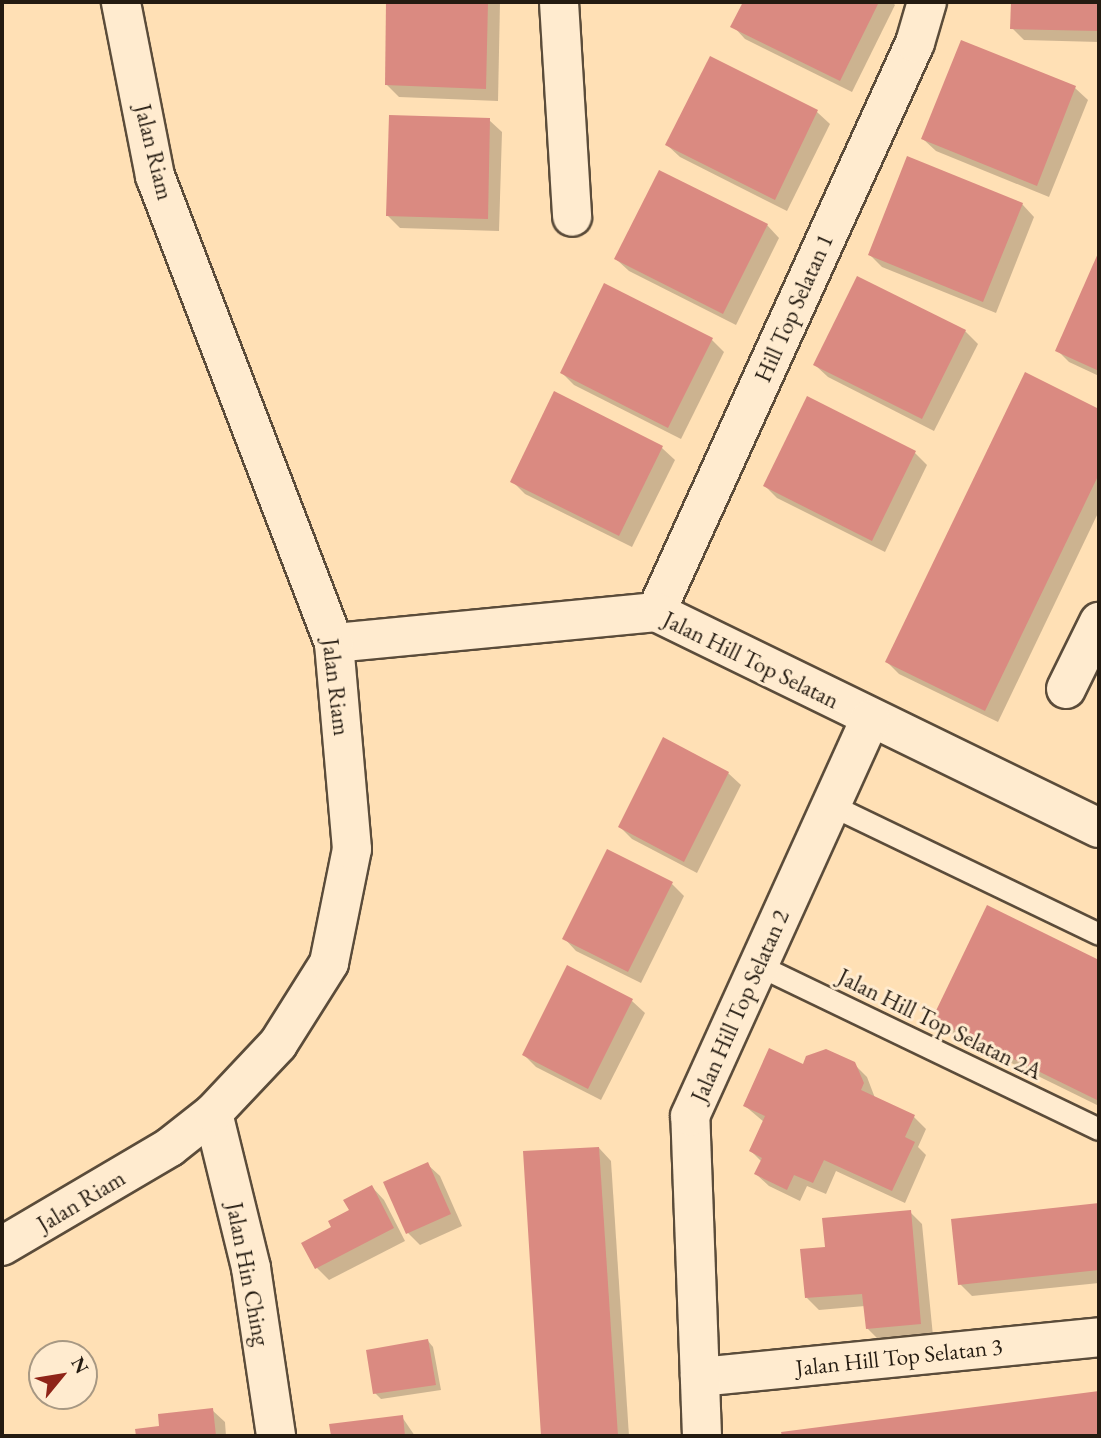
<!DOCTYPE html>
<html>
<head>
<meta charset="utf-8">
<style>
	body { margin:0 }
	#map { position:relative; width:1101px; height:1438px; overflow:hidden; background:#ffe0b5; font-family:"EB Garamond",serif }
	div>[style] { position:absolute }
	.shadow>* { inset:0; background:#0003 }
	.building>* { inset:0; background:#da8a81 }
	.roads { filter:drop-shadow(2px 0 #5b4c3a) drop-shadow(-2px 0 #5b4c3a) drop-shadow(0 2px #5b4c3a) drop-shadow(0 -2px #5b4c3a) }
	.service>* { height:21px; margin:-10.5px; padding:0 10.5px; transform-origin:10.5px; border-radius:10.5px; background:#ffebcf }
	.minor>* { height:38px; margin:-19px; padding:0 19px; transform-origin:19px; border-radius:19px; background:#ffebcf }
	.secondary>* { height:38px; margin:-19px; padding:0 19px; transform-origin:19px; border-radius:19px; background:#ffebcf }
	span { translate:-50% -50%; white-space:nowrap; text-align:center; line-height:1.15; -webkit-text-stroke:6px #ffebcf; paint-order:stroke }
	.street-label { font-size:23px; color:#241b11 }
	.frame { position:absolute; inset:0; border:4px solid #241b11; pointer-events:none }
	.north { position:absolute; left:28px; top:1340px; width:70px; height:70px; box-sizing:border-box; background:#ffebcf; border:2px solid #a79883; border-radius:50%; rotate:60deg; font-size:19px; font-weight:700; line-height:28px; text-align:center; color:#241b11 }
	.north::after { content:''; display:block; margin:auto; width:24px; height:32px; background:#8f2418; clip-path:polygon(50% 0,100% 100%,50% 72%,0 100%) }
</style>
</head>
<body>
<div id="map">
	<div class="shadow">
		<div style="clip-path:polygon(388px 2px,500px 2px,498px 101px,399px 97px,387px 85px)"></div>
		<div style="clip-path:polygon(745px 2px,892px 2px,895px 5px,852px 92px,745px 39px,733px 26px)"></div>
		<div style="clip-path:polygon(1012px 2px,1099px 2px,1099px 42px,1024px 40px,1012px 28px)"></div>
		<div style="clip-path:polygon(962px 42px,1075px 88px,1088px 100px,1049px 197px,936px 151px,923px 139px)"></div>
		<div style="clip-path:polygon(710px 58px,817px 112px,830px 124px,787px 211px,680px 157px,667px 145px)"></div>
		<div style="clip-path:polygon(489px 120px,502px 132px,499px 231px,400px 228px,388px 216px)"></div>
		<div style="clip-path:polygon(1022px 204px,1034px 217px,996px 313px,882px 267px,870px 255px)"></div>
		<div style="clip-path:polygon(767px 225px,779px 238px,736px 325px,629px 271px,616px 259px)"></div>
		<div style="clip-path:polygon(1099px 255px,1099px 376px,1069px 362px,1057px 350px)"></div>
		<div style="clip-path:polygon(965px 331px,978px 344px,934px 431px,828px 377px,815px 365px)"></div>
		<div style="clip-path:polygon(712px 340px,724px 352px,681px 439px,574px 385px,562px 373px)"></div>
		<div style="clip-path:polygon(1026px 374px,1099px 411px,1099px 511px,998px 722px,899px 674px,887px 662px)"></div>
		<div style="clip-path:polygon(555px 394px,662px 448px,675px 460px,632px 547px,525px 494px,512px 481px)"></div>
		<div style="clip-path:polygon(915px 453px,927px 465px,885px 552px,777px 498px,765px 486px)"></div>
		<div style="clip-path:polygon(728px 773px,741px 785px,697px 873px,632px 839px,620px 827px)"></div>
		<div style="clip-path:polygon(672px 884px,684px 896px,641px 983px,576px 951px,564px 938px)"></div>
		<div style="clip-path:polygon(988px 907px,1099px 962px,1099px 1106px,946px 1031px,934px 1019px)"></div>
		<div style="clip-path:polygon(632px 1001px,645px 1013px,601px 1100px,536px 1067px,524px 1055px)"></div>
		<div style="clip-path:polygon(854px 1064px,867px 1077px,875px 1098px,914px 1117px,926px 1129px,918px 1147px,926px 1155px,905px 1203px,836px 1171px,826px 1194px,807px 1186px,800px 1201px,769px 1186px,756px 1174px,762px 1162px,751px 1151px,764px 1122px,745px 1106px,804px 1066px)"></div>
		<div style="clip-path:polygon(599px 1148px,611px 1161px,629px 1436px,543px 1436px,525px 1153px)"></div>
		<div style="clip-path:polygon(427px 1164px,440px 1176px,462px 1226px,420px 1245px,408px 1233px)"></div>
		<div style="clip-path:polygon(372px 1187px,384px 1200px,405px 1241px,329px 1280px,317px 1268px,334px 1227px)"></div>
		<div style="clip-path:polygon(1099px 1205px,1099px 1283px,972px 1296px,960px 1284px,953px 1220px)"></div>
		<div style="clip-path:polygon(910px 1212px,922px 1224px,933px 1336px,880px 1341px,867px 1328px,865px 1306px,819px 1310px,807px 1298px,827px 1249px)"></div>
		<div style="clip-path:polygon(428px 1341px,433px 1347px,441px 1390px,381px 1399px,375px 1393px)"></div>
		<div style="clip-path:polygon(1099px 1393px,1099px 1436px,783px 1433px)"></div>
		<div style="clip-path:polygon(212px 1410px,225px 1422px,226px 1436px,138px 1436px,137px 1430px,161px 1428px)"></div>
		<div style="clip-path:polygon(402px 1417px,415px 1436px,332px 1436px,331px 1426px)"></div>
	</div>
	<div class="building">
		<div style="clip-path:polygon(386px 2px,488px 2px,486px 89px,385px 85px)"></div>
		<div style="clip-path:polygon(743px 2px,879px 2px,840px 81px,730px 27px)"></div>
		<div style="clip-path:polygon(1011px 2px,1099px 2px,1099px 31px,1010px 29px)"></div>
		<div style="clip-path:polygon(961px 40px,1076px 86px,1037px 186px,921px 139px)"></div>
		<div style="clip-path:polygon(710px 56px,818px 110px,775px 200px,665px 145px)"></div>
		<div style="clip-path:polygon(389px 115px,490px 118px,488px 219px,386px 216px)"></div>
		<div style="clip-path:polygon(907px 156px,1023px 203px,983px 302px,868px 255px)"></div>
		<div style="clip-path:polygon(659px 170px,768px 224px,723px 314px,614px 259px)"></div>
		<div style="clip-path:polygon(1099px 251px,1099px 371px,1055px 351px)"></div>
		<div style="clip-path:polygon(857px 276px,966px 330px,922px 419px,813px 365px)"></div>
		<div style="clip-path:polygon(604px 283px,713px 338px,668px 428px,560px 373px)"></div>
		<div style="clip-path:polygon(1025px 372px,1099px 409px,1099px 474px,985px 711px,885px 662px)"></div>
		<div style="clip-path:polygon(554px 391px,663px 446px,619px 536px,510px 482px)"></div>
		<div style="clip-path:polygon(807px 396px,916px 451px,872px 541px,763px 486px)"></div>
		<div style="clip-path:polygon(663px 737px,729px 772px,684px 862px,618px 827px)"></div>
		<div style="clip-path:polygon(607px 849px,673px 882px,628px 972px,562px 939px)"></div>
		<div style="clip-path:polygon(987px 905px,1099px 960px,1099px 1101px,932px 1019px)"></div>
		<div style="clip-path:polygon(567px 965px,633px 999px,588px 1089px,522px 1055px)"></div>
		<div style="clip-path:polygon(769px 1048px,803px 1064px,806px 1056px,826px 1049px,855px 1062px,864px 1083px,861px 1090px,915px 1115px,905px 1137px,915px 1142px,892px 1191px,824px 1160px,813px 1183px,794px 1175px,787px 1190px,754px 1174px,762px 1158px,749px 1151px,765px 1116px,743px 1106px)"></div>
		<div style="clip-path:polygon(599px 1147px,618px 1436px,541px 1436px,523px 1151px)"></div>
		<div style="clip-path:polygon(428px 1162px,451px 1214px,406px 1234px,383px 1182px)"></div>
		<div style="clip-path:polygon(372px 1185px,394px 1228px,315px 1269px,301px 1243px,331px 1227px,328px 1221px,349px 1210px,343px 1200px)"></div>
		<div style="clip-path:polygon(1099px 1203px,1099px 1270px,958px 1285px,951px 1219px)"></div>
		<div style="clip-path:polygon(911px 1210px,921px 1324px,866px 1329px,862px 1294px,805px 1298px,800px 1249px,825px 1247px,822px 1218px)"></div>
		<div style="clip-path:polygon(428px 1339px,436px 1385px,373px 1394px,366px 1350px)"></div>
		<div style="clip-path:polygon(1099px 1391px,1099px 1436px,782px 1436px,781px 1432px)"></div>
		<div style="clip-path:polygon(213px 1408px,216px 1436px,136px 1436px,135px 1429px,159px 1426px,158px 1414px)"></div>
		<div style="clip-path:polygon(403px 1415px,405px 1436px,331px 1436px,329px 1424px)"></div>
	</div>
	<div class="roads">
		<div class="service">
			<div style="left:831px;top:805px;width:297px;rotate:25.7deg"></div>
			<div style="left:758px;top:965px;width:378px;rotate:25.7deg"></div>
		</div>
		<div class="minor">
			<div style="left:559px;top:2px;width:215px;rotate:86.5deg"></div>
			<div style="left:656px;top:612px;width:625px;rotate:-65.53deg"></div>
			<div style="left:915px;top:43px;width:43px;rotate:-73.7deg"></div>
			<div style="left:334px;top:643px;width:323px;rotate:-5.5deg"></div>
			<div style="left:656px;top:612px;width:493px;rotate:26deg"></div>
			<div style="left:1066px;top:689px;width:75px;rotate:-63.8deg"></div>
			<div style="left:213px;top:1113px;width:160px;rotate:76.2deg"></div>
			<div style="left:251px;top:1268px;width:170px;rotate:81.5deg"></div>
			<div style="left:700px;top:1377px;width:401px;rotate:-5.7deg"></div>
			<div style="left:702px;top:1436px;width:320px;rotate:-92.1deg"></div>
			<div style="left:690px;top:1116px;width:436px;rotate:-65.6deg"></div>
		</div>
		<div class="secondary">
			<div style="left:2px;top:1246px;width:195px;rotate:-30.5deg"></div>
			<div style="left:170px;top:1147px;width:55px;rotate:-38.3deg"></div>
			<div style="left:213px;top:1113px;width:95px;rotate:-46.7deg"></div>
			<div style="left:278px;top:1044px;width:96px;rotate:-57.8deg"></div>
			<div style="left:329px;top:963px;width:116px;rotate:-78.6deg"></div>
			<div style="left:352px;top:849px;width:207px;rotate:-95deg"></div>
			<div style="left:334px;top:643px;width:500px;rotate:-110.97deg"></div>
			<div style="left:155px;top:176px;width:177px;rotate:-101.1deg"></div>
		</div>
	</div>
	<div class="street-label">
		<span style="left:154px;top:152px;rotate:76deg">Jalan Riam</span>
		<span style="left:794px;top:308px;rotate:-66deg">Hill Top Selatan 1</span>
		<span style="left:751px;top:660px;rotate:26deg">Jalan Hill Top Selatan</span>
		<span style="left:336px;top:687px;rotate:83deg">Jalan Riam</span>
		<span style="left:740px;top:1006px;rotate:-66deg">Jalan Hill Top Selatan 2</span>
		<span style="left:940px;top:1024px;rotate:26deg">Jalan Hill Top Selatan 2A</span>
		<span style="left:81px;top:1201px;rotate:-31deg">Jalan Riam</span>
		<span style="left:248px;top:1274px;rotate:79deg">Jalan Hin Ching</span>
		<span style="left:899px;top:1357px;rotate:-6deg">Jalan Hill Top Selatan 3</span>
	</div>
	<div class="frame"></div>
	<div class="north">N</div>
</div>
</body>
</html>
